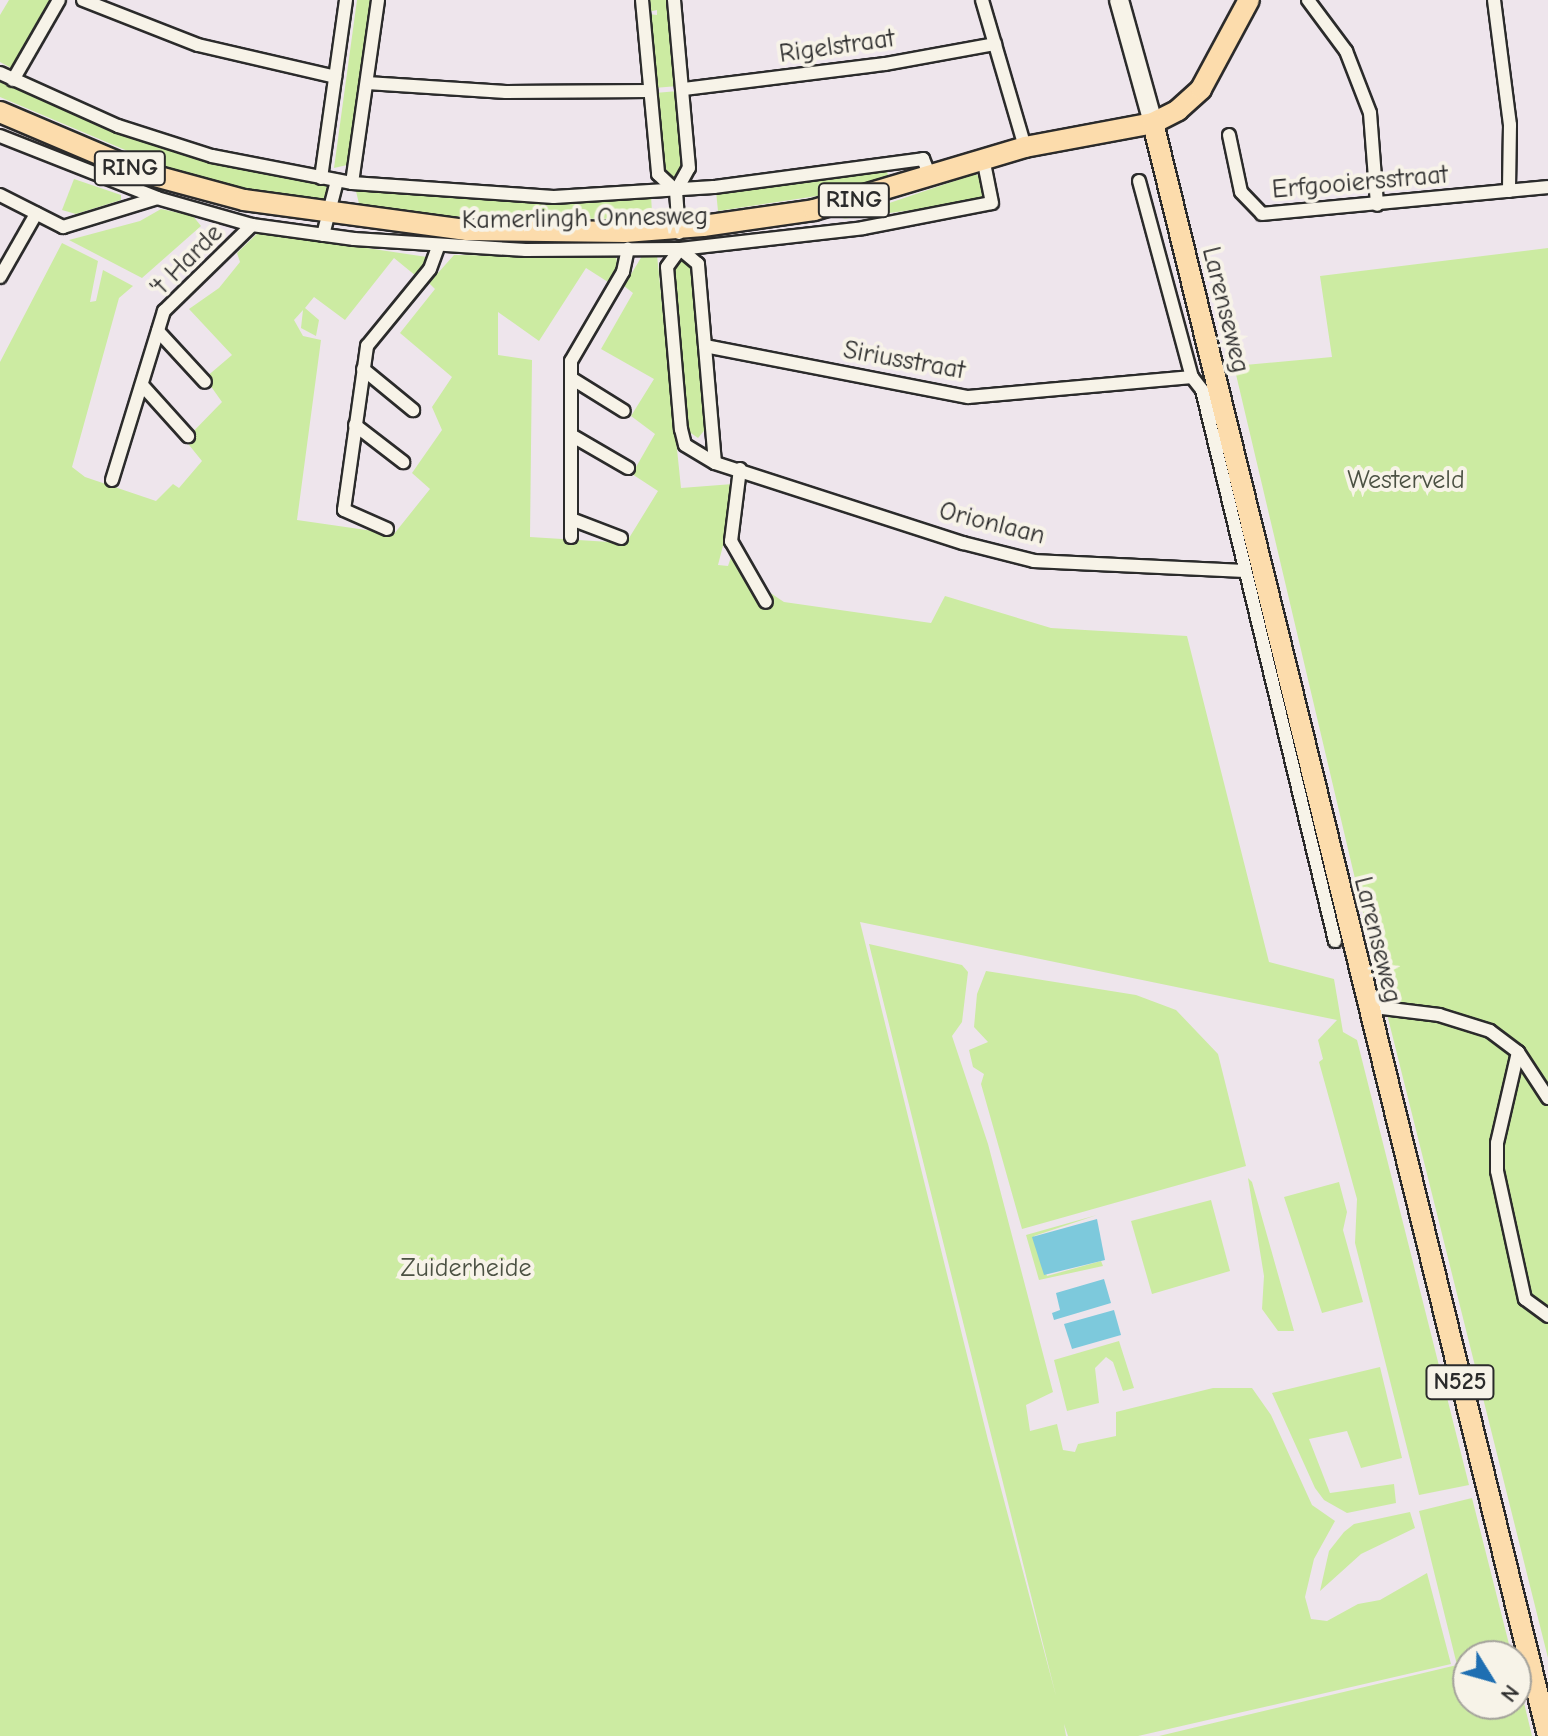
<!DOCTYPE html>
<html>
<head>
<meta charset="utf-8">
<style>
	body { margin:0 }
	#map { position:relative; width:1548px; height:1736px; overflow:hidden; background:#eee5ec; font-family:"Comic Neue",sans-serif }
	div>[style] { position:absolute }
	.green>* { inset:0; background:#cceba2 }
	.water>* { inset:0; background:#7dc9dc }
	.roads { filter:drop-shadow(2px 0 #2b2b2b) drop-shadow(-2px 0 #2b2b2b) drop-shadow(0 2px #2b2b2b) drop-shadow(0 -2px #2b2b2b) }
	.street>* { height:12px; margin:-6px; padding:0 6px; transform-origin:6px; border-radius:6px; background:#f7f3e8 }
	.secondary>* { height:18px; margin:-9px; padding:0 9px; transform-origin:9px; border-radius:9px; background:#f7f3e8 }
	.primary>* { height:20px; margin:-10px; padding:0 10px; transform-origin:10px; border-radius:10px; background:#fcdcac }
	span { translate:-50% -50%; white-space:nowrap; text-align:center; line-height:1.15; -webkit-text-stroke:8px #f7f3e8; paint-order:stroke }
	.shield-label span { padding:2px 6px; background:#f7f3e8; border:2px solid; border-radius:6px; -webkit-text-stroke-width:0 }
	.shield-label { font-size:24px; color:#2b2b2b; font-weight:700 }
	.street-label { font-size:26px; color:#2b2b2b }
	.park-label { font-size:26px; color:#4b5143 }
	.north { position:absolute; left:1452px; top:1640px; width:80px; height:80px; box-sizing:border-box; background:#f7f3e8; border:2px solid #a5a39c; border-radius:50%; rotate:127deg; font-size:22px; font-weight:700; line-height:32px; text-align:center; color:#2b2b2b }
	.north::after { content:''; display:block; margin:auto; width:28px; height:36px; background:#1f6fb2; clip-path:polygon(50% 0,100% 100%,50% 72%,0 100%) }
</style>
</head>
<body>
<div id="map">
	<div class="green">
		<div style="clip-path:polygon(9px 0,54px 0,13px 69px,0 62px,0 15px)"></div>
		<div style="clip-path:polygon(357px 0,372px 0,347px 165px,334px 168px)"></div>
		<div style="clip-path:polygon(647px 0,670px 0,678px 86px,654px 88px,648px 14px,657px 15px,657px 10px,648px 12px)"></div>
		<div style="clip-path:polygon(0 78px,186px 156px,329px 185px,326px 203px,253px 191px,163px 166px,0 97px)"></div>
		<div style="clip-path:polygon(678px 91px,685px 168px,673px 179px,664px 175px,655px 93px)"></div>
		<div style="clip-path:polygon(886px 169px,888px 175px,837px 193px,718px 211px,716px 191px)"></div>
		<div style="clip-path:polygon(975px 174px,983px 178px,983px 201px,842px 219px)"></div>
		<div style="clip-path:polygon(74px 179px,121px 195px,121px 200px,76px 214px,62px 210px)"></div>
		<div style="clip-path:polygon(355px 187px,476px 199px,651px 196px,652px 212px,607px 219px,430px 216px,360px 208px)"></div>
		<div style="clip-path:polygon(161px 209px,193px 216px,201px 226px,142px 278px,69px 240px,140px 221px)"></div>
		<div style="clip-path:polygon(259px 232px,427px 257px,416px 276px,394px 258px,345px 320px,314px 297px,305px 308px,319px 320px,316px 336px,301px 328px,303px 310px,294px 320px,303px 336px,321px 340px,297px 520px,394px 534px,430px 489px,412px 473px,442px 430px,432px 407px,452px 377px,400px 333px,435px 289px,429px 283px,454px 255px,616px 257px,618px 267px,608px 282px,586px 268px,539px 341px,498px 312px,498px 355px,532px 360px,530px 537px,626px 543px,658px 491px,632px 474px,655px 434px,631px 416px,654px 379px,601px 349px,633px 293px,624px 286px,642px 256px,657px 255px,681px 488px,733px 484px,737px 491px,718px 565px,728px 566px,731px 557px,758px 600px,766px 590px,784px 602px,931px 623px,945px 596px,1051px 628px,1187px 636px,1269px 962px,1334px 979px,1343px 1032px,1357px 1040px,1469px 1485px,1419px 1495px,1355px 1243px,1357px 1199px,1319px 1062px,1323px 1059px,1318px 1040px,1337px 1020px,860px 922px,988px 1440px,1056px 1696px,869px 944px,962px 965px,968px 972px,962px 1022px,952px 1036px,988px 1144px,1053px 1392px,1026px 1405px,1030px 1431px,1057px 1424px,1063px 1450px,1075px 1452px,1078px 1444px,1116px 1436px,1116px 1412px,1213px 1388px,1252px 1388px,1271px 1415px,1312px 1505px,1335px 1521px,1314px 1559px,1305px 1597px,1311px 1619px,1327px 1621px,1358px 1604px,1380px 1600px,1427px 1573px,1451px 1664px,1138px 1736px,1068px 1736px,1064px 1724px,1066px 1736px,0 1736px,0 362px,62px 243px,98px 261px,90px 302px,96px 301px,103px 270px,133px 286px,119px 298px,72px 467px,85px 477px,156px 501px,173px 484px,179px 488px,202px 461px,185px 440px,222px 402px,205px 378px,232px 355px,189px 309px,219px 288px,240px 262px,237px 253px)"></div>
		<div style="clip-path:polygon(1548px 248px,1548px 1658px,1386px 1010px,1234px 366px,1332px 357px,1320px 276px)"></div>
		<div style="clip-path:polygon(679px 257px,694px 266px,708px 426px,698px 438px,685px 429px,671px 268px)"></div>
		<div style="clip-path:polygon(986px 971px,1136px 995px,1176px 1010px,1218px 1054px,1246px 1166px,1022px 1229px,981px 1084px,984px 1074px,973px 1067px,969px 1050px,988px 1042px,974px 1027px,977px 994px)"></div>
		<div style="clip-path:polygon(1248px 1178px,1252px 1182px,1294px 1331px,1278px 1331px,1262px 1309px,1264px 1276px)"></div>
		<div style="clip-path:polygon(1339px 1182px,1347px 1212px,1343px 1230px,1363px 1302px,1322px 1313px,1284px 1197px)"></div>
		<div style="clip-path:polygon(1211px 1200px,1230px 1271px,1152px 1294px,1131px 1221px)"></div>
		<div style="clip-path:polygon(1097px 1215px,1034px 1236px,1047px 1276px,1101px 1261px,1103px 1266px,1039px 1280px,1026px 1235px)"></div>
		<div style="clip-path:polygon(1119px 1341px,1134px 1388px,1123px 1391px,1113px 1362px,1106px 1357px,1095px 1368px,1099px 1403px,1067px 1411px,1054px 1360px)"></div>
		<div style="clip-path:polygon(1380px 1367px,1402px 1458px,1361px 1468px,1347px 1431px,1309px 1439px,1330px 1493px,1394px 1484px,1396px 1503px,1347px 1513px,1324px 1500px,1315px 1488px,1272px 1393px)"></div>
		<div style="clip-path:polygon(1472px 1498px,1512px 1656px,1468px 1656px,1468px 1704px,1516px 1704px,1519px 1682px,1532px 1736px,1159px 1736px,1457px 1665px,1419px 1511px)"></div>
		<div style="clip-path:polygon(1410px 1512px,1415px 1528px,1361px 1554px,1320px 1591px,1329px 1551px,1344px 1532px,1354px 1524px)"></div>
	</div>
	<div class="water">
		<div style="clip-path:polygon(1097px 1219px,1105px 1260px,1044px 1275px,1032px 1237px)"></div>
		<div style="clip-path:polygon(1104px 1279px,1111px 1303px,1054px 1320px,1052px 1313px,1060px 1310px,1056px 1293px)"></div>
		<div style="clip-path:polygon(1114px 1310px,1121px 1335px,1072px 1349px,1064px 1324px)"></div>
	</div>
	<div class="roads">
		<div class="street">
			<div style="left:83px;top:0;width:123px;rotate:21.4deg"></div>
			<div style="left:198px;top:45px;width:141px;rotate:13.1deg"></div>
			<div style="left:642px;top:0;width:175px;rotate:84.7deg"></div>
			<div style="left:658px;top:174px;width:25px;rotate:43deg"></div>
			<div style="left:676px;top:191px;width:26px;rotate:-61deg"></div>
			<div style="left:689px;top:168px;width:169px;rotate:-95.1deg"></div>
			<div style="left:982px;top:0;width:153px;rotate:73.7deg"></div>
			<div style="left:1308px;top:0;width:64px;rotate:53.3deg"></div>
			<div style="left:1346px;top:51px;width:66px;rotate:68.8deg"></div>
			<div style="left:1370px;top:113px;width:92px;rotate:85.6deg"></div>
			<div style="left:1494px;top:0;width:126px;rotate:82.7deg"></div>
			<div style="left:1510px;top:125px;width:66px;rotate:90.9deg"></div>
			<div style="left:0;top:73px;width:129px;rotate:24.2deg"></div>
			<div style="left:118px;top:126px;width:99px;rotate:17.7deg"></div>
			<div style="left:212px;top:156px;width:143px;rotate:10.9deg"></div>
			<div style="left:352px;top:183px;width:202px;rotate:4deg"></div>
			<div style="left:554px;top:197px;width:160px;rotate:-3.6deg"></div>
			<div style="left:714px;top:187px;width:211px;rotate:-7.6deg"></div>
			<div style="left:923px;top:159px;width:16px;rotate:68deg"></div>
			<div style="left:13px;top:80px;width:92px;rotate:-60.1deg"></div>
			<div style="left:367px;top:83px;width:139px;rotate:3.7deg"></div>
			<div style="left:506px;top:92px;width:144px;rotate:-0.4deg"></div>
			<div style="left:684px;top:89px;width:203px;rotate:-7.1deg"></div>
			<div style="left:885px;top:64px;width:112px;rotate:-10.3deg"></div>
			<div style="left:1229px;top:135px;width:58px;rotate:78.1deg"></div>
			<div style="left:1241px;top:192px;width:30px;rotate:46deg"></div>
			<div style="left:1262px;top:214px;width:287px;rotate:-5.4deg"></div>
			<div style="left:0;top:136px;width:169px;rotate:21.5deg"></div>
			<div style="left:157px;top:198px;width:99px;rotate:15.9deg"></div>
			<div style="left:252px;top:225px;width:103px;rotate:7.8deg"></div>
			<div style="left:354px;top:239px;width:172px;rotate:3.7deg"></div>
			<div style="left:526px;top:250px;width:154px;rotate:-0.4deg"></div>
			<div style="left:680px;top:249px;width:184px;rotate:-6.5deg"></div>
			<div style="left:863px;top:228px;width:131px;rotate:-11deg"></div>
			<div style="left:992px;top:203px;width:46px;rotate:-101.3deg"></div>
			<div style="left:321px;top:178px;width:180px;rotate:-82deg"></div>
			<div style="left:1139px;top:181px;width:203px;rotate:74.9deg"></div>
			<div style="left:1192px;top:377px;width:16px;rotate:52deg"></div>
			<div style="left:1202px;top:390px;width:567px;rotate:76.43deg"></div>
			<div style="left:352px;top:183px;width:185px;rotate:-81.9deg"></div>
			<div style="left:676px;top:191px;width:42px;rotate:85.9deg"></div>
			<div style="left:0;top:195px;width:71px;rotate:26.9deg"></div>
			<div style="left:63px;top:227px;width:98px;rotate:-17.1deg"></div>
			<div style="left:323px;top:235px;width:56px;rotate:-75.5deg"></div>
			<div style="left:0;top:277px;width:73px;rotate:-60.3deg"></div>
			<div style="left:158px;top:331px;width:69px;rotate:47.3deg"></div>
			<div style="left:705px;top:346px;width:268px;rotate:11deg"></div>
			<div style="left:968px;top:397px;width:225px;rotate:-5.1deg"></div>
			<div style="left:363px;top:369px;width:65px;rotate:39.4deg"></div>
			<div style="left:571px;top:378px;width:62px;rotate:31.9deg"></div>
			<div style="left:142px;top:385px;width:69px;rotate:48deg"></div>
			<div style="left:355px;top:425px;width:61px;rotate:37.6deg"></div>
			<div style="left:571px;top:435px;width:66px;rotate:30.1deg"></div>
			<div style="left:715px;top:463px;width:200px;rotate:-94.9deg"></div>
			<div style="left:698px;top:264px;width:23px;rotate:-140deg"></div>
			<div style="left:680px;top:249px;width:22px;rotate:126deg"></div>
			<div style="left:667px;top:267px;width:163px;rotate:85.1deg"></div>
			<div style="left:681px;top:429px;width:16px;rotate:76deg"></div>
			<div style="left:685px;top:445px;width:35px;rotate:31deg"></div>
			<div style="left:715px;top:463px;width:261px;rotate:17.9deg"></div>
			<div style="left:963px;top:543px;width:73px;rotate:14.2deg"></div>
			<div style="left:1034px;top:561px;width:210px;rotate:2.7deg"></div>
			<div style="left:740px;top:469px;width:73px;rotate:97.1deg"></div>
			<div style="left:731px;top:541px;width:70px;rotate:60.2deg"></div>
			<div style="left:112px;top:480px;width:177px;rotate:-72.9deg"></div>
			<div style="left:164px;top:311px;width:123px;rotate:-44.3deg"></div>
			<div style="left:387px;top:529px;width:47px;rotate:-156.2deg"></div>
			<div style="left:344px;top:510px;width:166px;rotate:-82deg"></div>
			<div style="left:367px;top:346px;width:99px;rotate:-50.7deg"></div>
			<div style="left:430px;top:269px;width:23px;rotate:-70deg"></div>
			<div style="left:571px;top:537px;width:18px;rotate:-90deg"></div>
			<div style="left:621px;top:538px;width:53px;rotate:-159.2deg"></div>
			<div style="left:571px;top:519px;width:158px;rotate:-90deg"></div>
			<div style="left:571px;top:361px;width:103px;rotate:-59.7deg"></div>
			<div style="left:623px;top:272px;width:24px;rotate:-78deg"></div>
			<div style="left:1366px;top:1006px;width:74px;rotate:7deg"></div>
			<div style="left:1439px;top:1015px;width:53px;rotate:17.4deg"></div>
			<div style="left:1490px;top:1031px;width:35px;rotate:37deg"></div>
			<div style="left:1518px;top:1052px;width:55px;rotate:56.9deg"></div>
			<div style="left:1518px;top:1052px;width:93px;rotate:103deg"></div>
			<div style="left:1497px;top:1143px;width:28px;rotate:90deg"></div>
			<div style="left:1497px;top:1171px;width:131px;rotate:77.7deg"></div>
			<div style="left:1525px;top:1299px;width:29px;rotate:36deg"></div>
		</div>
		<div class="secondary">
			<div style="left:1119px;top:0;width:128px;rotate:74.5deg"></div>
		</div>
		<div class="primary">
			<div style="left:0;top:112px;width:156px;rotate:23deg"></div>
			<div style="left:144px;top:173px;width:104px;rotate:15.1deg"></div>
			<div style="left:244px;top:200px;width:225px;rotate:7.7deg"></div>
			<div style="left:467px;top:230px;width:158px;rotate:0.7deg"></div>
			<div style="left:625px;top:232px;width:78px;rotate:-4.4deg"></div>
			<div style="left:703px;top:226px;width:112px;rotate:-8.2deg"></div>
			<div style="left:814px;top:210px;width:220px;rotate:-16.6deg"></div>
			<div style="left:1025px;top:147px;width:130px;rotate:-10.6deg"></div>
			<div style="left:1153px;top:123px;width:28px;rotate:-27deg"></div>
			<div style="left:1178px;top:110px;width:31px;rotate:-42deg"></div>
			<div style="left:1201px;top:89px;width:101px;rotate:-61.7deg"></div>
			<div style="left:1153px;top:123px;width:1661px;rotate:76.24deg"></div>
		</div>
	</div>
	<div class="shield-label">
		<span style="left:130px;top:168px">RING</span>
		<span style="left:854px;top:200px">RING</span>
		<span style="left:1460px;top:1382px">N525</span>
	</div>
	<div class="street-label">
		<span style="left:837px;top:47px;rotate:-8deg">Rigelstraat</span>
		<span style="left:1360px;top:183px;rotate:-5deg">Erfgooiersstraat</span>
		<span style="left:585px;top:219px;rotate:-1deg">Kamerlingh Onnesweg</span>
		<span style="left:187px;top:261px;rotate:-45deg">'t Harde</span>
		<span style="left:1225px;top:310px;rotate:76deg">Larenseweg</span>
		<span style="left:904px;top:361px;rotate:10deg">Siriusstraat</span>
		<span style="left:992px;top:524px;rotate:14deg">Orionlaan</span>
		<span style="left:1377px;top:940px;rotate:76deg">Larenseweg</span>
	</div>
	<div class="park-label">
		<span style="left:1406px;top:481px">Westerveld</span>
		<span style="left:466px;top:1269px">Zuiderheide</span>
	</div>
	<div class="north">N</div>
</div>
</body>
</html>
